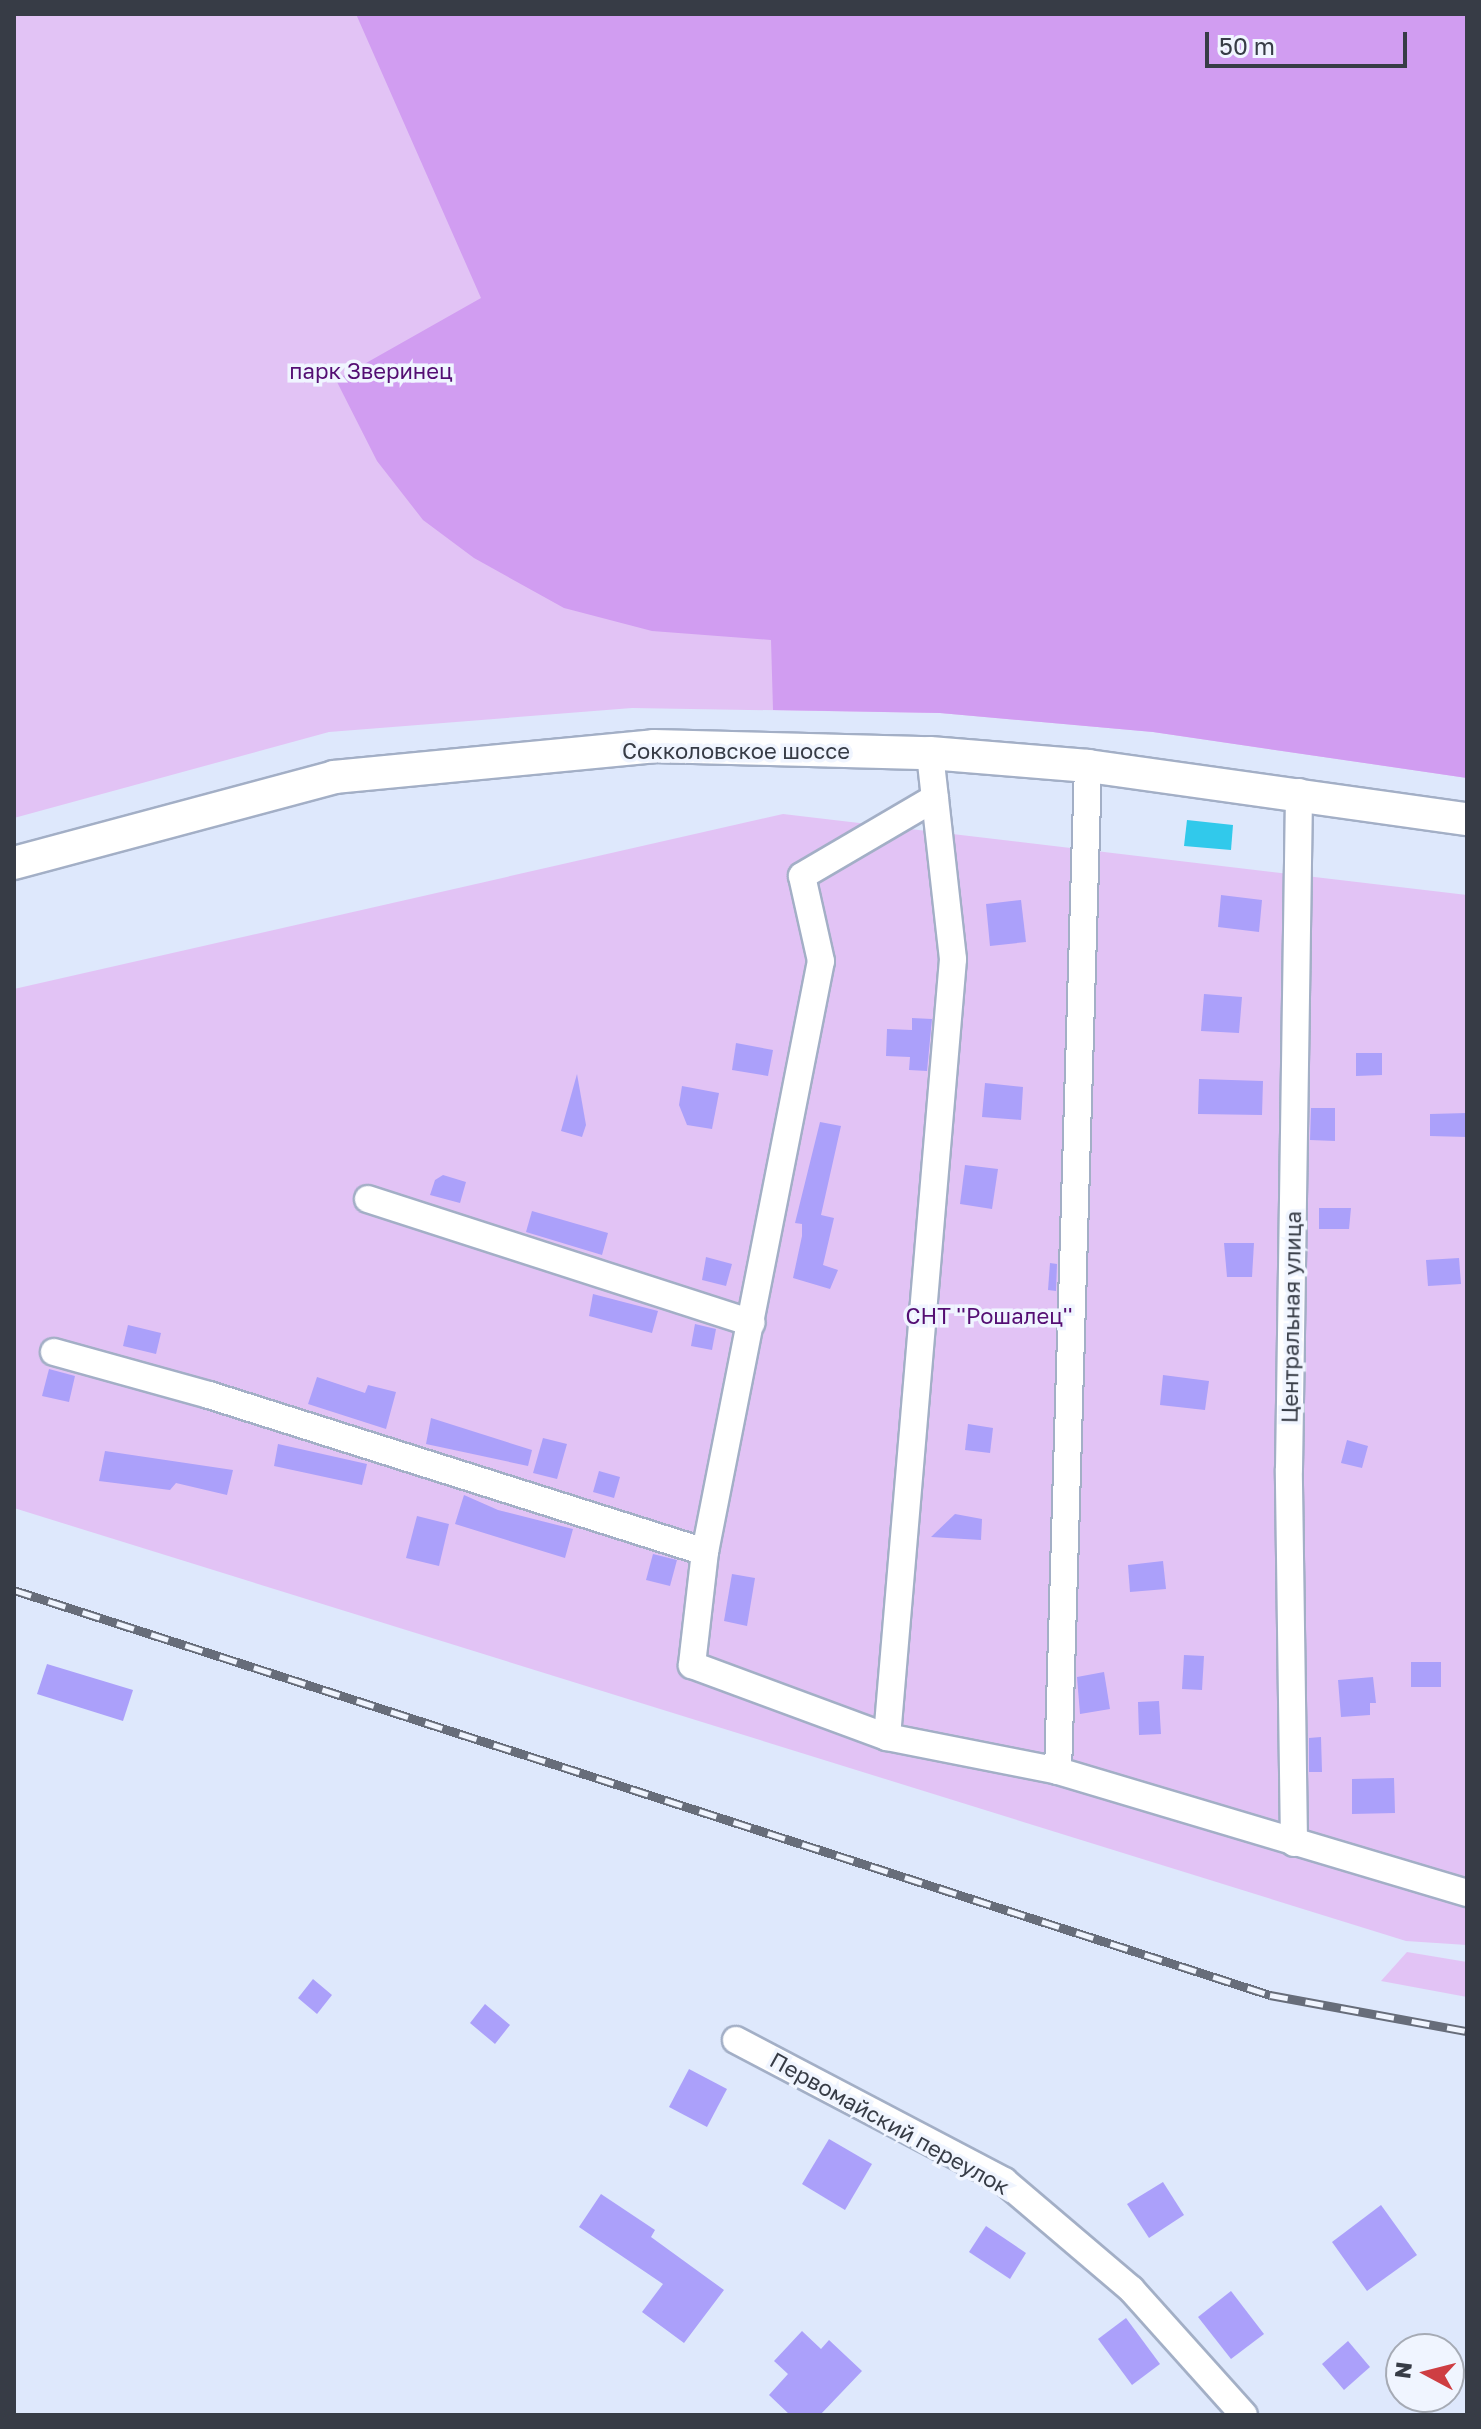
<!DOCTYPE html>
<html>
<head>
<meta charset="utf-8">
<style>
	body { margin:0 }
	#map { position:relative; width:1481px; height:2429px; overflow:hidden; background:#dee8fc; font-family:"Golos Text",sans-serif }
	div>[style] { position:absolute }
	.green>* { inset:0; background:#e2c3f5 }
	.forest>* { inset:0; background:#d19df1 }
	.water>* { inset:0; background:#31c9eb }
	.building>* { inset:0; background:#aba0fa }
	.roads { filter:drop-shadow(2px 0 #a3afc6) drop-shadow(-2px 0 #a3afc6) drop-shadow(0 2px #a3afc6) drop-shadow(0 -2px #a3afc6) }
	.minor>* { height:26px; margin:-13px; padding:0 13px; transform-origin:13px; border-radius:13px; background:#fff }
	.major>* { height:32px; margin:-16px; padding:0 16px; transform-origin:16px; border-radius:16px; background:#fff }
	.rail>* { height:9px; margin-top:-4.5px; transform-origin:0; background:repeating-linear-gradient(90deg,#f0f5ff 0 18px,#676d7a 0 36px); box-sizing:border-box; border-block:2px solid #676d7a }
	span { translate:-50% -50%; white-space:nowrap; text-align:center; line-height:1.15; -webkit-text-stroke:7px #f0f5ff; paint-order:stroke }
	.park-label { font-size:22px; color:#540e73 }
	.street-label { font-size:22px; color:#373c46 }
	.frame { position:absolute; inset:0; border:16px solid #373c46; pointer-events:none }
	.north { position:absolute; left:1385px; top:2333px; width:80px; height:80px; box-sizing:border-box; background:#f0f5ff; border:2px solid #a6abb5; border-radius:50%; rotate:277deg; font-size:22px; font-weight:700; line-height:32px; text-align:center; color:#373c46 }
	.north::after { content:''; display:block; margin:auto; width:28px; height:36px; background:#ce3e43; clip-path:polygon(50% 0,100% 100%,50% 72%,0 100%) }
	.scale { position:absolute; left:1205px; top:32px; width:202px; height:36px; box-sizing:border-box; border:4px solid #373c46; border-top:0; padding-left:10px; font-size:24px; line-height:28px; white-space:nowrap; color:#373c46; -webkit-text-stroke:6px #f0f5ff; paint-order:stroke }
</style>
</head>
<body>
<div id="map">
	<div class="green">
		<div style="clip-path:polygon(14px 14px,1467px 14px,1467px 778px,1153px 732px,940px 713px,632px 708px,329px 732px,14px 818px)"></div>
		<div style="clip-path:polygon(783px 814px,1467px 895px,1467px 1945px,1406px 1941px,14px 1508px,14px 989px)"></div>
		<div style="clip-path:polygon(1407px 1952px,1467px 1962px,1467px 1997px,1381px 1981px)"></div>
	</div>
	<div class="forest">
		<div style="clip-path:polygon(356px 14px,1467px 14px,1467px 778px,1153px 732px,940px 713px,773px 710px,771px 640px,652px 631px,564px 608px,474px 558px,423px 520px,377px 461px,336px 380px,481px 298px)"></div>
	</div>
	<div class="water">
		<div style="clip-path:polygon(1187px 820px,1233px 825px,1231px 850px,1184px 846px)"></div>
	</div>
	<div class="building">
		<div style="clip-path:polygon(1221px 895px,1262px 900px,1259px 932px,1218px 927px)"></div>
		<div style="clip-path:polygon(1021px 900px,1026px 942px,990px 946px,986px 904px)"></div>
		<div style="clip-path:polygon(1204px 994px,1242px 997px,1239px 1033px,1201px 1031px)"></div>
		<div style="clip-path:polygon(912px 1018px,932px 1019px,927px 1071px,909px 1070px,910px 1057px,886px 1056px,887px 1029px,912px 1030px)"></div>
		<div style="clip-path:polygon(736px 1043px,773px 1050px,768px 1076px,732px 1070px)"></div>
		<div style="clip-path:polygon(1356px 1053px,1382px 1053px,1382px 1075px,1356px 1076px)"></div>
		<div style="clip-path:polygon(577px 1074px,586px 1125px,582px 1137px,561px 1131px)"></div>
		<div style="clip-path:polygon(1199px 1079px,1263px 1081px,1262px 1115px,1198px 1114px)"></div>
		<div style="clip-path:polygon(985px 1083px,1023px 1087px,1021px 1120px,982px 1117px)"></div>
		<div style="clip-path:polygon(682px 1086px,719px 1093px,712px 1129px,687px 1125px,679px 1105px)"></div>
		<div style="clip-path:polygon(1311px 1108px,1335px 1108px,1335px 1141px,1310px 1140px)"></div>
		<div style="clip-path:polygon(1467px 1113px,1467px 1137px,1430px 1136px,1430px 1114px)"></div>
		<div style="clip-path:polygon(820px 1122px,841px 1126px,821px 1215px,834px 1218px,823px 1265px,838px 1270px,830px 1289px,793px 1278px,802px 1236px,802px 1224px,795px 1223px)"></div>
		<div style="clip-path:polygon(965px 1165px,998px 1169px,992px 1209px,960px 1204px)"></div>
		<div style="clip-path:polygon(443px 1175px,466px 1182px,460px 1203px,430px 1195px,435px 1180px)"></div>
		<div style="clip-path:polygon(1319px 1208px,1351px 1208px,1349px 1229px,1319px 1229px)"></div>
		<div style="clip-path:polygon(532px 1211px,608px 1233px,602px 1255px,526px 1232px)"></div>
		<div style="clip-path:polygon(1224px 1243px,1254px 1243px,1252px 1277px,1227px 1277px)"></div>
		<div style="clip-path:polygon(706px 1257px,732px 1264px,726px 1286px,702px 1280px)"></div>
		<div style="clip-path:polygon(1459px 1258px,1461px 1284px,1428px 1286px,1426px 1260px)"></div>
		<div style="clip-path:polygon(1050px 1263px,1057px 1264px,1056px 1291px,1048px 1290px)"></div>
		<div style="clip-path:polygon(593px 1294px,658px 1311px,652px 1333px,589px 1316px)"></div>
		<div style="clip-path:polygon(695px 1324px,716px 1329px,712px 1350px,691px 1346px)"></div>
		<div style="clip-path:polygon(128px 1325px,161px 1333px,156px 1354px,123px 1346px)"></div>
		<div style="clip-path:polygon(49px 1369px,75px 1376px,69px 1402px,42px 1396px)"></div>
		<div style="clip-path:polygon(1163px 1375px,1209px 1381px,1205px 1410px,1160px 1405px)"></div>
		<div style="clip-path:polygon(317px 1377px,365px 1393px,368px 1385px,396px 1392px,386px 1429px,308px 1404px)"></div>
		<div style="clip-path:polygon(431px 1418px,532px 1450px,528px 1466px,426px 1444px)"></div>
		<div style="clip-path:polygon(968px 1424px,993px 1428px,990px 1453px,965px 1450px)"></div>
		<div style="clip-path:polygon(543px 1438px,567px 1444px,557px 1479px,533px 1473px)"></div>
		<div style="clip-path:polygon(1347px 1440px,1368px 1446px,1362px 1468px,1341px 1463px)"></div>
		<div style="clip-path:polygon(278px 1444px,367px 1464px,362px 1485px,274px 1466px)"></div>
		<div style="clip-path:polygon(105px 1451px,233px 1470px,227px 1495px,176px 1483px,170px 1490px,99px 1481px)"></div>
		<div style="clip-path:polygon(599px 1471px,620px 1477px,614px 1498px,593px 1492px)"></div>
		<div style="clip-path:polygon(464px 1495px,498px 1510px,573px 1529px,565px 1558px,455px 1524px)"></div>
		<div style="clip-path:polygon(955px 1514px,982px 1519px,981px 1540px,931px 1537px)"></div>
		<div style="clip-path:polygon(417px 1516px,449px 1524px,439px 1566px,406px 1558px)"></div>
		<div style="clip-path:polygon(653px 1554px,677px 1560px,670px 1586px,646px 1580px)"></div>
		<div style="clip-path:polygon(1163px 1561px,1166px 1589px,1130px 1592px,1128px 1565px)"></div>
		<div style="clip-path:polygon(732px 1574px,755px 1578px,747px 1626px,724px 1621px)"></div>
		<div style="clip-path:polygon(1184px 1655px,1204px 1656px,1202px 1690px,1182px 1689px)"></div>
		<div style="clip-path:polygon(1411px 1662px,1441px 1662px,1441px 1687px,1411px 1687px)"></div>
		<div style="clip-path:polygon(47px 1664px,133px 1690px,123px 1721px,37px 1694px)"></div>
		<div style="clip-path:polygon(1104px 1672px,1110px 1709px,1080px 1714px,1077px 1677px)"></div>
		<div style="clip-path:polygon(1373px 1677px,1376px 1703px,1370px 1703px,1370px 1715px,1341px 1717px,1338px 1680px)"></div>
		<div style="clip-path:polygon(1159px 1701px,1161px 1734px,1139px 1735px,1138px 1702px)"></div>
		<div style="clip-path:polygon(1321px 1737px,1322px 1772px,1309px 1772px,1309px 1738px)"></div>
		<div style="clip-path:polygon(1394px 1778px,1395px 1813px,1352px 1814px,1352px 1779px)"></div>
		<div style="clip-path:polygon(313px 1979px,332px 1995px,317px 2014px,298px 1998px)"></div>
		<div style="clip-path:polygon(485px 2004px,510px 2025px,495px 2044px,470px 2023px)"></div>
		<div style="clip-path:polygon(689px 2069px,727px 2089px,707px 2127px,669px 2107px)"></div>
		<div style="clip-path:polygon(829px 2139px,872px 2164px,845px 2210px,802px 2184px)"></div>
		<div style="clip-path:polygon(1163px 2182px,1184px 2215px,1149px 2238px,1127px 2204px)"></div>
		<div style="clip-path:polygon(601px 2194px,655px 2230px,651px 2237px,724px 2290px,684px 2343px,642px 2312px,663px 2284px,579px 2227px)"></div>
		<div style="clip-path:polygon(1381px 2205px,1417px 2255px,1367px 2291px,1332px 2242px)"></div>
		<div style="clip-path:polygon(986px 2226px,1026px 2253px,1010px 2279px,969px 2252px)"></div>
		<div style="clip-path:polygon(1231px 2291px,1264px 2334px,1231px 2359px,1198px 2317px)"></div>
		<div style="clip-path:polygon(1126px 2318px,1160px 2364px,1132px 2385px,1098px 2339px)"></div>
		<div style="clip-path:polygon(802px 2331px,821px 2349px,829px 2340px,862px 2371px,820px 2415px,790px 2415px,769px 2395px,788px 2374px,774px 2361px)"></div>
		<div style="clip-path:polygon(1348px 2341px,1370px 2367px,1344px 2390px,1322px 2364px)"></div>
	</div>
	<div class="roads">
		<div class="minor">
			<div style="left:368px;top:1199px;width:403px;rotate:17.9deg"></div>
			<div style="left:54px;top:1352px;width:161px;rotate:15.5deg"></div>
			<div style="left:209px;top:1395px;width:520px;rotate:17.56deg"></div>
			<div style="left:705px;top:1552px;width:602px;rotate:-78.9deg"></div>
			<div style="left:821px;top:961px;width:87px;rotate:-102.6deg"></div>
			<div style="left:802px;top:876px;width:154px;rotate:-30.4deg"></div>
			<div style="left:705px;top:1552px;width:114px;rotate:96.6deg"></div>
			<div style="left:692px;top:1665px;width:208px;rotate:20.3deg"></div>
			<div style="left:887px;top:1737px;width:174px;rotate:11.2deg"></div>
			<div style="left:1058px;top:1771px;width:427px;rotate:16.6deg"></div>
			<div style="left:887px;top:1737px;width:781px;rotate:-85.15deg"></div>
			<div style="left:953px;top:959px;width:207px;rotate:-96.4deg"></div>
			<div style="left:1058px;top:1771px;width:1005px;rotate:-88.29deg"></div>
			<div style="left:1294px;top:1843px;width:374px;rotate:-90.8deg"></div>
			<div style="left:1289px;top:1469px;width:677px;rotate:-89.15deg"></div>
			<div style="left:736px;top:2040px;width:303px;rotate:27.7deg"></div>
			<div style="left:1004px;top:2181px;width:167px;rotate:40.4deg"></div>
			<div style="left:1131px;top:2289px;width:169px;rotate:48.1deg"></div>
		</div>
		<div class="major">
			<div style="left:14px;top:863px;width:331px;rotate:-15deg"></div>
			<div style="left:334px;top:777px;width:321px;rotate:-5.5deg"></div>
			<div style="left:654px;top:746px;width:276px;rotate:1.5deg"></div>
			<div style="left:930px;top:753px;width:159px;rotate:4.7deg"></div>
			<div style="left:1088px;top:766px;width:383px;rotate:8deg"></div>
		</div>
	</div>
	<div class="rail">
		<div style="left:14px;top:1590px;width:1320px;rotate:17.87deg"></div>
		<div style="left:1270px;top:1995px;width:200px;rotate:10.4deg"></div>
	</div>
	<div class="park-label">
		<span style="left:371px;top:371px">парк Зверинец</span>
		<span style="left:989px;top:1316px">СНТ ''Рошалец''</span>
	</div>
	<div class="street-label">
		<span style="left:736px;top:751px">Сокколовское шоссе</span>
		<span style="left:1291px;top:1317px;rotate:-89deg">Центральная улица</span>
		<span style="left:890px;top:2123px;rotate:29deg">Первомайский переулок</span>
	</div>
	<div class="frame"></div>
	<div class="north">N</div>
	<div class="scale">50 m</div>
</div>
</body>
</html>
